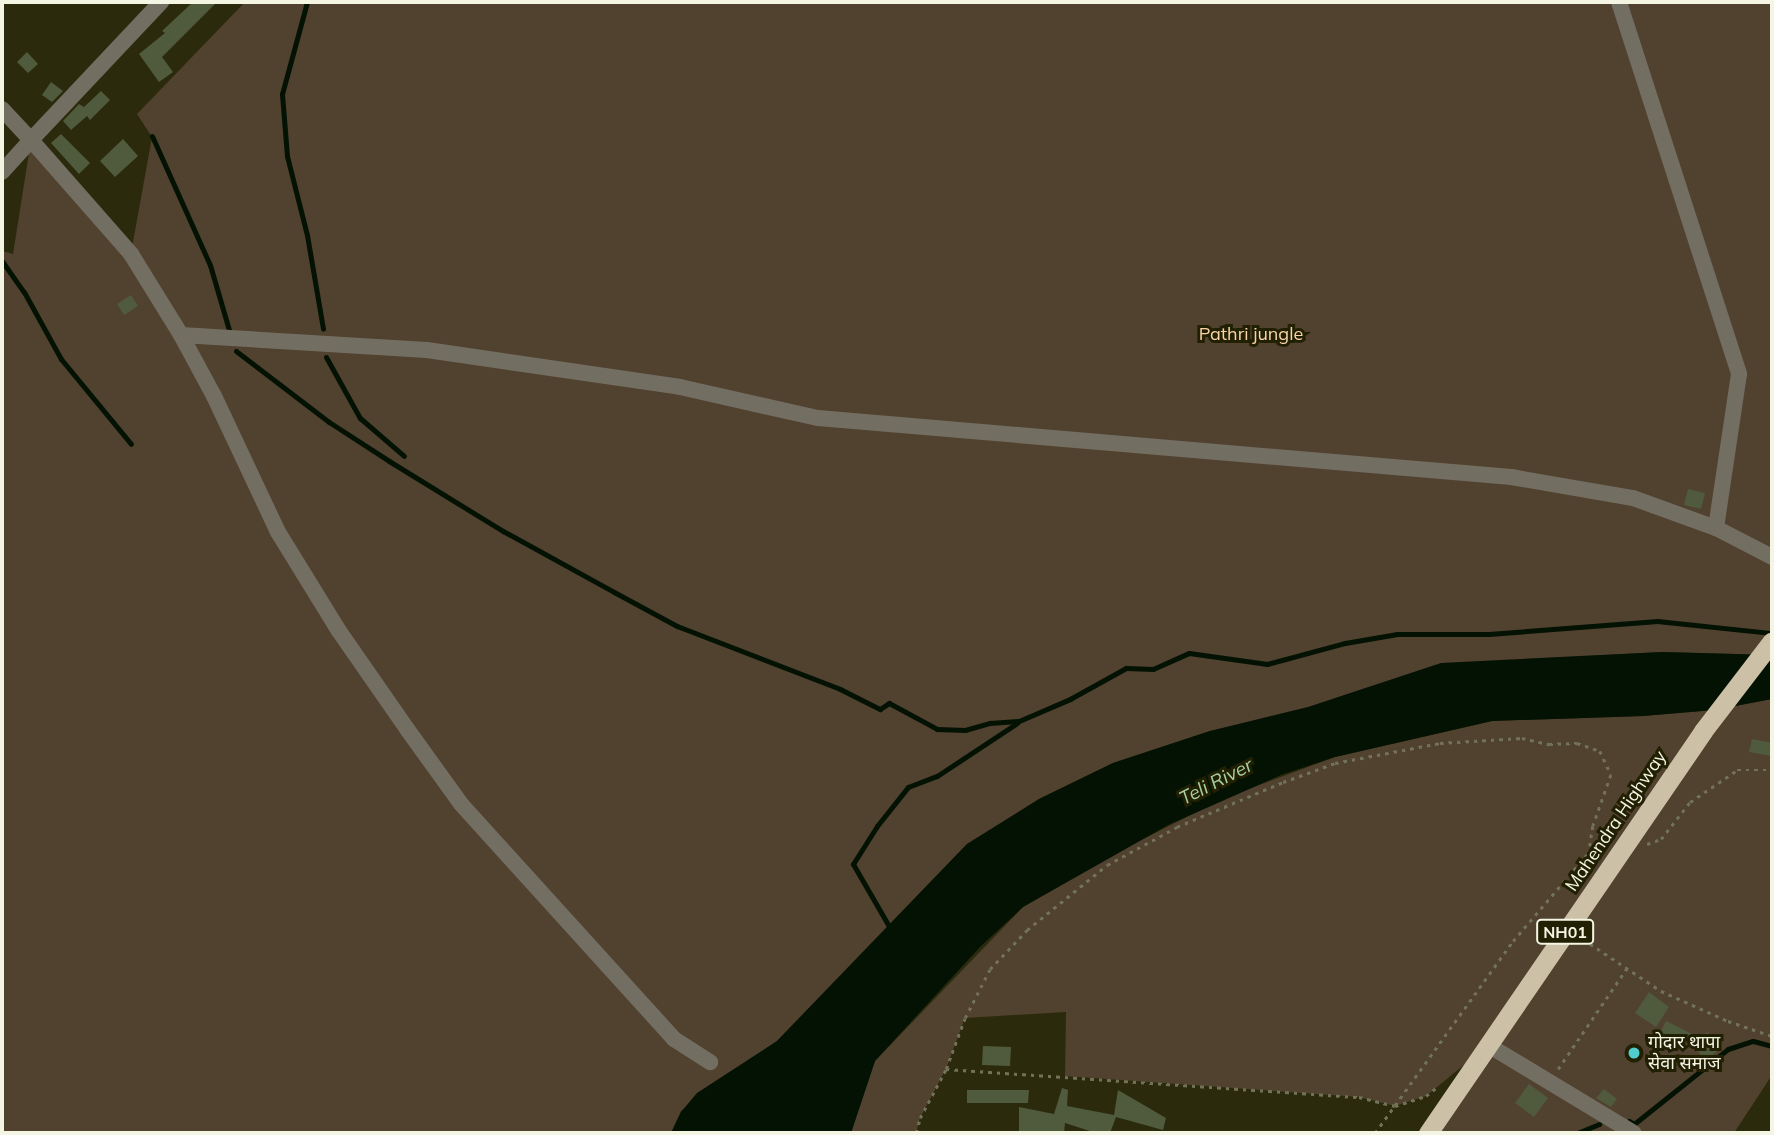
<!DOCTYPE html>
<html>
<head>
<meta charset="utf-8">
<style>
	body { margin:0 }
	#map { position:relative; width:1774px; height:1135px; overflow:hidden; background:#2b2a0c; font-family:Mulish,"Noto Sans Devanagari",sans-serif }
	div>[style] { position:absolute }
	.green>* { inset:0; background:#51412f }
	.water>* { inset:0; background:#031203 }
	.stream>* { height:5px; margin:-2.5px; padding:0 2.5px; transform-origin:2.5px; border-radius:2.5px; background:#031203 }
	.building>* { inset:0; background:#505b3e }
	.path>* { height:2.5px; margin-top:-1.25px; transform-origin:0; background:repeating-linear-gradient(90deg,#727258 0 3.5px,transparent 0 8.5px) }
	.minor>* { height:16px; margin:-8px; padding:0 8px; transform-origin:8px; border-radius:8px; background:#736e62 }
	.trunk>* { height:19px; margin:-9.5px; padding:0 9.5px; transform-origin:9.5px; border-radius:9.5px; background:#ccc1a6 }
	.dots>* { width:19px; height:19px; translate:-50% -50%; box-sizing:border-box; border:4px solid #222003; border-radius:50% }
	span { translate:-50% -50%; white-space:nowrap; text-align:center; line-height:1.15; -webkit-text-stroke:6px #222003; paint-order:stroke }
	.shield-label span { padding:2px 5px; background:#222003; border:2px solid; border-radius:5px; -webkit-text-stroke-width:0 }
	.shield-label { font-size:16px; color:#f5f5e4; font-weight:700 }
	.park-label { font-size:18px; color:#fad3a7 }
	.street-label { font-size:18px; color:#f5f5e4 }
	.poi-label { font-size:18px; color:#f5f5e4 }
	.left { translate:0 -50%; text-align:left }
	.water-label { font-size:19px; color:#a8d0a5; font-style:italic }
	.frame { position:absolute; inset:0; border:4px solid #f5f5e4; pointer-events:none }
</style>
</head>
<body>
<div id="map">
	<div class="green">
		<div style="clip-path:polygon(245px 2px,1772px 2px,1772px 655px,1662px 652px,1533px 659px,1210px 731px,1113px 763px,1039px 799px,967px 844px,777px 1041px,681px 1111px,671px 1133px,2px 1133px,2px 251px,13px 254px,31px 140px,131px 253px,152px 137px,137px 114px)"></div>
		<div style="clip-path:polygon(1772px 699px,1772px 1075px,1734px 1133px,1428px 1133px,1486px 1047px,1426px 1096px,1395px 1106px,1359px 1097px,1065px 1076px,1066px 1012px,965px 1018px,946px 1069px,920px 1118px,916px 1133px,851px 1133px,875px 1061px,1023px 907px,1102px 860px,1224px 798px,1335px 757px,1492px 721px,1643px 716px,1714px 710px)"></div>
	</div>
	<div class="water">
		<div style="clip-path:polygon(1662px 652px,1772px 655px,1772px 699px,1714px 710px,1643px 716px,1492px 721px,1335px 757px,1281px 775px,1168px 825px,1023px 907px,980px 947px,875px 1061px,851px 1133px,671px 1133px,681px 1112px,697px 1093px,777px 1041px,967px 844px,1039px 799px,1113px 763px,1210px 731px,1308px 707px,1441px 663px)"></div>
	</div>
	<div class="stream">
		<div style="left:307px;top:2px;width:95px;rotate:105.2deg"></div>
		<div style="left:282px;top:94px;width:62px;rotate:85.4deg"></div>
		<div style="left:287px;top:156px;width:81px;rotate:75.8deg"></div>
		<div style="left:307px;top:235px;width:95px;rotate:80.3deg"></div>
		<div style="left:152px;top:136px;width:141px;rotate:65.8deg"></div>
		<div style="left:210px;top:265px;width:68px;rotate:73.7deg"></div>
		<div style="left:2px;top:261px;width:38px;rotate:55deg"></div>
		<div style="left:24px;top:292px;width:77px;rotate:61.1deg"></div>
		<div style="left:61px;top:359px;width:110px;rotate:50.5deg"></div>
		<div style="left:236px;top:351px;width:117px;rotate:37.4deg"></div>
		<div style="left:329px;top:422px;width:72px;rotate:33deg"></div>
		<div style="left:389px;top:461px;width:134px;rotate:31.6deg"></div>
		<div style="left:503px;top:531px;width:127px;rotate:28.8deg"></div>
		<div style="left:614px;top:592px;width:72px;rotate:28.4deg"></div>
		<div style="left:677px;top:626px;width:175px;rotate:21.1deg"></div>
		<div style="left:840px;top:689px;width:45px;rotate:26.6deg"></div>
		<div style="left:880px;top:709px;width:11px;rotate:-34deg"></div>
		<div style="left:889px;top:703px;width:55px;rotate:28.4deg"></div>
		<div style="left:937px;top:729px;width:28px;rotate:2deg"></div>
		<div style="left:965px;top:730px;width:26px;rotate:-16deg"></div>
		<div style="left:990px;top:723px;width:29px;rotate:-4deg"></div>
		<div style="left:1019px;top:721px;width:56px;rotate:-23.3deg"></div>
		<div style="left:1070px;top:699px;width:64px;rotate:-29deg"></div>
		<div style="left:1126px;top:668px;width:27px;rotate:2deg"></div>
		<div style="left:1153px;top:669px;width:39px;rotate:-24deg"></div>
		<div style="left:1189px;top:653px;width:79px;rotate:8deg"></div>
		<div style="left:1267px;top:664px;width:81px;rotate:-15.1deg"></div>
		<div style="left:1345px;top:643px;width:53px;rotate:-9.8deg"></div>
		<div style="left:1397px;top:634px;width:92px"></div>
		<div style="left:1489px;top:634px;width:169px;rotate:-4.4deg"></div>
		<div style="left:1657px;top:621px;width:116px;rotate:6deg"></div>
		<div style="left:326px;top:357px;width:70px;rotate:60.9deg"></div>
		<div style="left:360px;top:418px;width:58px;rotate:40.8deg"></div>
		<div style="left:890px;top:928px;width:74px;rotate:-120deg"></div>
		<div style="left:853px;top:864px;width:45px;rotate:-57.7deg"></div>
		<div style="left:877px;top:826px;width:50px;rotate:-51.5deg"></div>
		<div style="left:908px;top:787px;width:31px;rotate:-21deg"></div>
		<div style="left:937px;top:776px;width:96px;rotate:-33.5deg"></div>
		<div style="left:1629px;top:1121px;width:6px;rotate:31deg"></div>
		<div style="left:1634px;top:1124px;width:120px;rotate:-38.6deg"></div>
		<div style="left:1728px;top:1049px;width:26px;rotate:-18deg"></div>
		<div style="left:1753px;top:1041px;width:20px;rotate:15deg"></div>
		<div style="left:1577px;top:1133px;width:24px;rotate:-22deg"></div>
	</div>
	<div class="building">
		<div style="clip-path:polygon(193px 2px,217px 2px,162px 57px,173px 72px,159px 82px,139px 54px,165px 33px,162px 31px)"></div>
		<div style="clip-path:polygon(27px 52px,38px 64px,28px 73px,17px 62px)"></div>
		<div style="clip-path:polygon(51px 82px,63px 91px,52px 102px,42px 95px)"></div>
		<div style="clip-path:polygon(101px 91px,110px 100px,90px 120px,87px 116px,71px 130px,63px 121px,79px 104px,84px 107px)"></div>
		<div style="clip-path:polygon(61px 134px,90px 163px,79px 174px,51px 143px)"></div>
		<div style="clip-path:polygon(123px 139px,138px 156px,115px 177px,100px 161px)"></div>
		<div style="clip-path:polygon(131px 295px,138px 306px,124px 315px,117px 304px)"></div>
		<div style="clip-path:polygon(1688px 489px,1705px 493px,1701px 509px,1684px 505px)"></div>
		<div style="clip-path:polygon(1752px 739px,1772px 743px,1772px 756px,1749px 752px)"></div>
		<div style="clip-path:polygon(1649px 992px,1669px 1007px,1656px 1027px,1635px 1013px)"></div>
		<div style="clip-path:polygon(1666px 1021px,1700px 1038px,1707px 1032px,1721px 1048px,1706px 1061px,1686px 1037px,1681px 1048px,1658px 1037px)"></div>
		<div style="clip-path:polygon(983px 1046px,1011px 1047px,1010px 1066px,982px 1065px)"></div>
		<div style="clip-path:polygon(1529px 1084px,1548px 1098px,1534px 1117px,1515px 1103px)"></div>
		<div style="clip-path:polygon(1062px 1088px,1068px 1090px,1067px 1106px,1114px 1115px,1118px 1090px,1166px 1118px,1163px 1130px,1116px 1117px,1110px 1133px,1096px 1133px,1065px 1123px,1064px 1133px,1019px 1133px,1019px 1107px,1054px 1114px)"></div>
		<div style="clip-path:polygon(1604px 1089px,1617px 1099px,1611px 1107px,1596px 1098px)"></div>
		<div style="clip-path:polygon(967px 1090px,1029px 1090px,1028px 1103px,967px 1103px)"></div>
	</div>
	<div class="path">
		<div style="left:1647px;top:844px;width:15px;rotate:-20deg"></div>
		<div style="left:1661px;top:839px;width:47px;rotate:-51.9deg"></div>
		<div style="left:1690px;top:802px;width:57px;rotate:-34.2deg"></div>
		<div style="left:1737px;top:770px;width:35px"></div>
		<div style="left:1583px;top:939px;width:94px;rotate:33.7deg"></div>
		<div style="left:1661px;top:991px;width:73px;rotate:24.1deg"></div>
		<div style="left:1728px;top:1021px;width:46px;rotate:18.8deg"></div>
		<div style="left:946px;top:1069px;width:414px;rotate:3.9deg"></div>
		<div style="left:1359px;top:1097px;width:37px;rotate:14deg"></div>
		<div style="left:1395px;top:1106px;width:33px;rotate:-18deg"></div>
		<div style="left:1426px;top:1096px;width:14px;rotate:-39deg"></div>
		<div style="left:1558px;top:1069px;width:122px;rotate:-55.7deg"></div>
		<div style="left:916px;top:1133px;width:16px;rotate:-75deg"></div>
		<div style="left:920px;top:1118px;width:55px;rotate:-62deg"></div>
		<div style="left:946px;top:1069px;width:54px;rotate:-69.6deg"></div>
		<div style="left:965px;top:1018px;width:55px;rotate:-63deg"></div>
		<div style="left:990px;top:969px;width:54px;rotate:-46.5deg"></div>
		<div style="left:1027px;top:930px;width:103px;rotate:-39.1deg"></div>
		<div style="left:1107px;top:865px;width:80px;rotate:-28.5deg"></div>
		<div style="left:1177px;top:827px;width:115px;rotate:-23deg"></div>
		<div style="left:1283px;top:782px;width:55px;rotate:-20.1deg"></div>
		<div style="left:1335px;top:763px;width:107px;rotate:-10.8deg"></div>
		<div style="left:1440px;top:743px;width:82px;rotate:-3.5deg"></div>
		<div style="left:1522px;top:738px;width:28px;rotate:13deg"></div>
		<div style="left:1549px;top:744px;width:28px;rotate:-2deg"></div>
		<div style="left:1577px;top:743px;width:24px;rotate:19deg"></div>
		<div style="left:1600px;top:751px;width:26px;rotate:65deg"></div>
		<div style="left:1611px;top:775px;width:54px;rotate:109.4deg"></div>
		<div style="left:1593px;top:826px;width:26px;rotate:99deg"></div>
		<div style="left:1589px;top:852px;width:8px;rotate:30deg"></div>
		<div style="left:1375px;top:1133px;width:236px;rotate:-54.3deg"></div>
		<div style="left:1513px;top:941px;width:117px;rotate:-49.5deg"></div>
	</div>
	<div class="minor">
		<div style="left:1619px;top:2px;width:391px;rotate:72.1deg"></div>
		<div style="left:1739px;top:374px;width:156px;rotate:98.5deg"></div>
		<div style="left:1716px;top:528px;width:63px;rotate:27.4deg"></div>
		<div style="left:2px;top:109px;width:42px;rotate:46.9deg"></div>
		<div style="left:31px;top:140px;width:190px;rotate:-46.7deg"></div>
		<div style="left:2px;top:172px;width:43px;rotate:-47.8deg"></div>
		<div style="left:31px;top:140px;width:152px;rotate:48.7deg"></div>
		<div style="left:131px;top:254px;width:95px;rotate:58.3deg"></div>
		<div style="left:181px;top:335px;width:69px;rotate:61.6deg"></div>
		<div style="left:214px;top:396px;width:150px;rotate:64.8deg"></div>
		<div style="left:278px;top:532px;width:116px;rotate:58.4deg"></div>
		<div style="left:339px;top:631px;width:119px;rotate:55.2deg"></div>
		<div style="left:407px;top:729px;width:92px;rotate:54.2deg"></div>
		<div style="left:461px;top:804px;width:317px;rotate:47.8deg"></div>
		<div style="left:674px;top:1039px;width:43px;rotate:32.6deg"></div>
		<div style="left:181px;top:335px;width:246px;rotate:3.5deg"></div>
		<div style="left:427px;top:350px;width:256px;rotate:8.3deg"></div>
		<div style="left:680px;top:387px;width:141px;rotate:12.7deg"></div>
		<div style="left:818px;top:418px;width:696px;rotate:4.87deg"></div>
		<div style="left:1511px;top:477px;width:124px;rotate:9.8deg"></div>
		<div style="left:1633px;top:498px;width:88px;rotate:19.9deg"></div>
		<div style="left:1488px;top:1045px;width:170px;rotate:31.1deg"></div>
	</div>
	<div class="trunk">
		<div style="left:1428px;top:1133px;width:487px;rotate:-55.6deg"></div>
		<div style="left:1703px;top:731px;width:113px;rotate:-52.5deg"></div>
	</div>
	<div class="dots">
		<div style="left:1634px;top:1053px;background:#52cdcf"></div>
	</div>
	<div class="shield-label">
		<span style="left:1565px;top:932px">NH01</span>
	</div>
	<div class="park-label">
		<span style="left:1251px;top:334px">Pathri jungle</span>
	</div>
	<div class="street-label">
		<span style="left:1616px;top:821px;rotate:-56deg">Mahendra Highway</span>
	</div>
	<div class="poi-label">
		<span class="left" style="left:1648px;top:1053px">गोदार थापा<br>सेवा समाज</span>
	</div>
	<div class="water-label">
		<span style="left:1216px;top:782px;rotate:-27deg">Teli River</span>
	</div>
	<div class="frame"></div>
</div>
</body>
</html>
